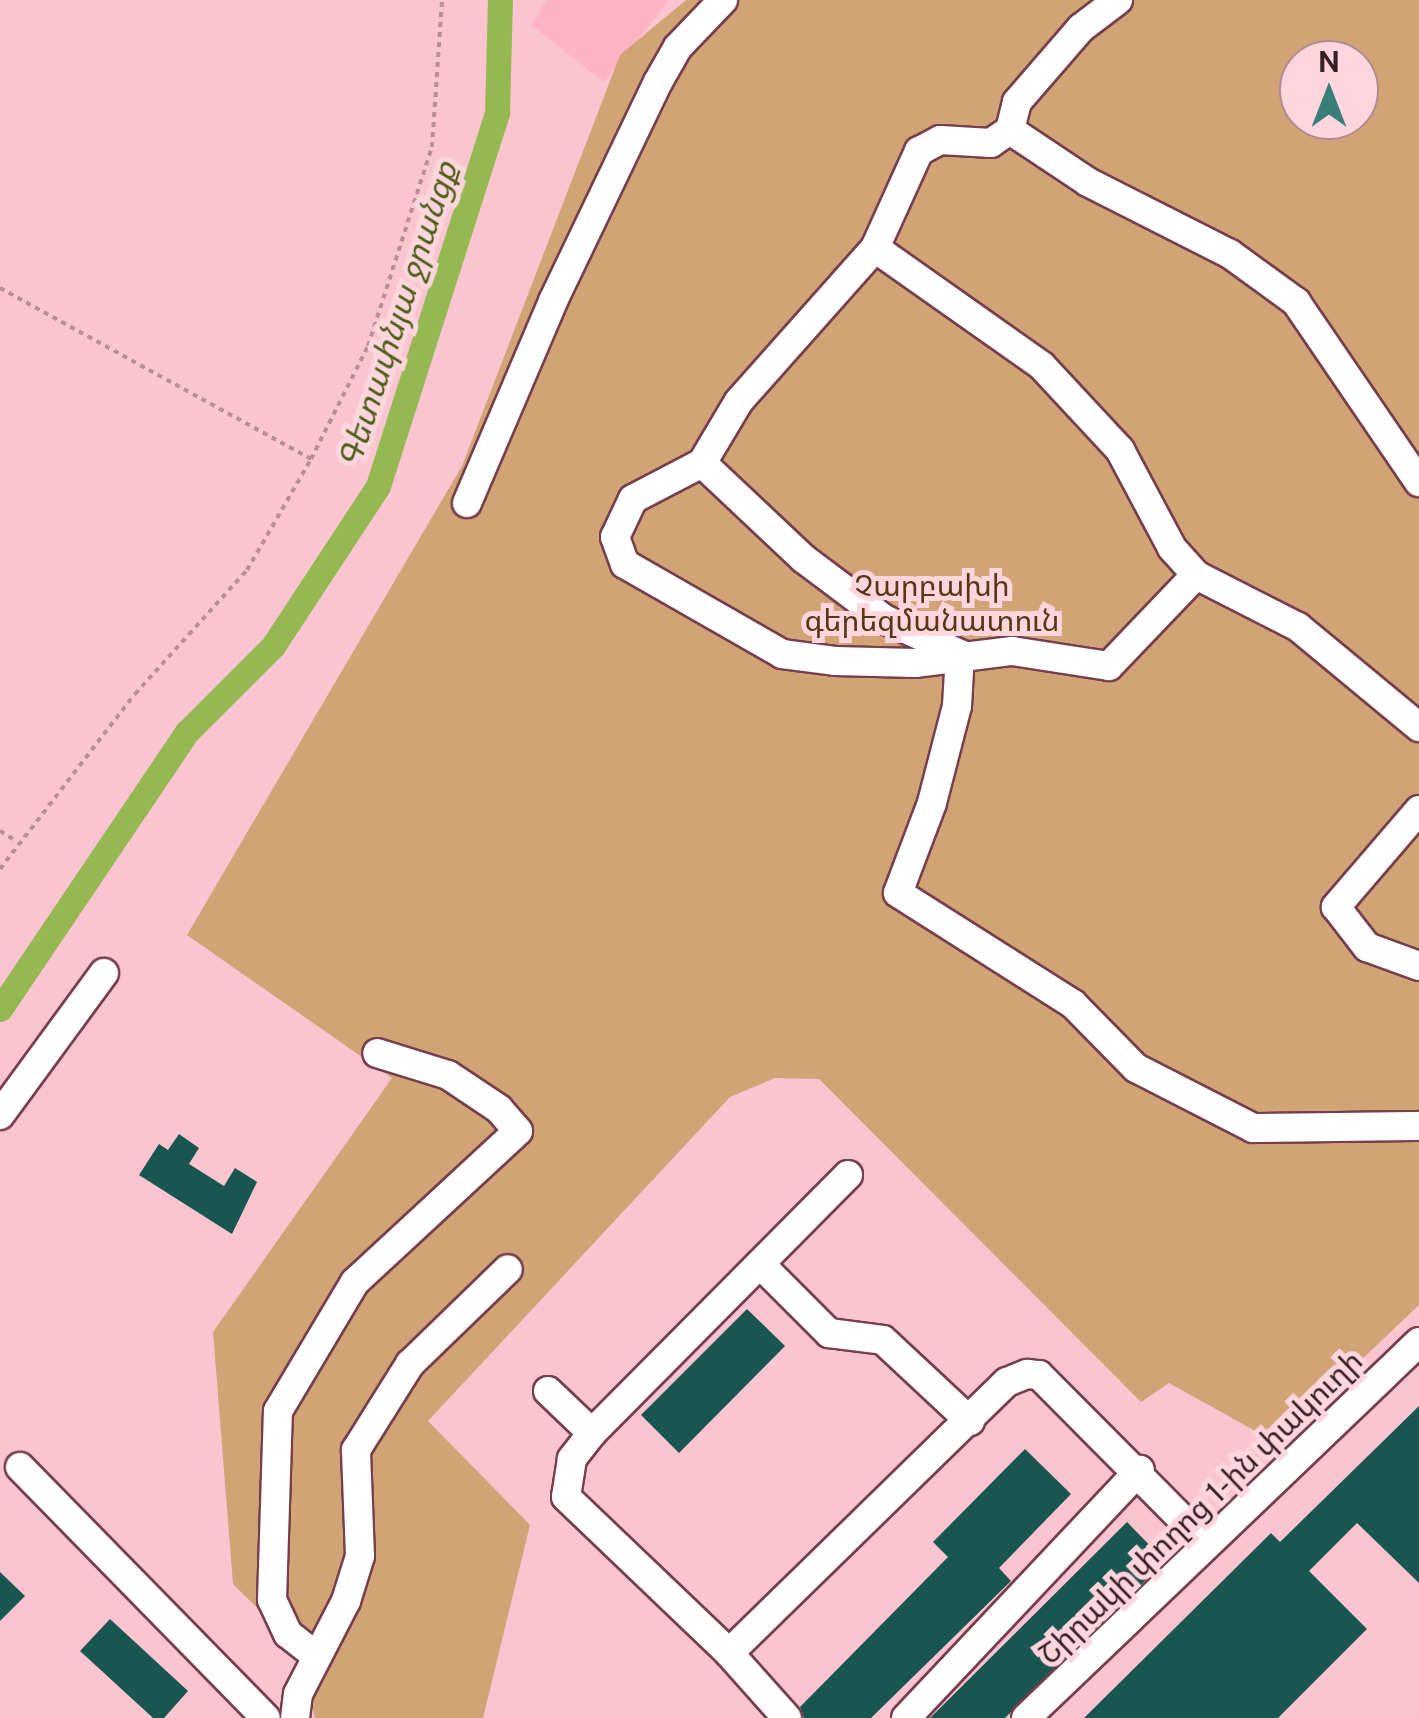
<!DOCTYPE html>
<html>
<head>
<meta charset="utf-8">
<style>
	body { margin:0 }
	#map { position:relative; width:1419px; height:1718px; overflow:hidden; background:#fac5d0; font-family:"Public Sans","Noto Sans Armenian",sans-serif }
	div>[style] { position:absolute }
	.built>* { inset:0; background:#fdb4c4 }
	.green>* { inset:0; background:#d2a375 }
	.canal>* { height:25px; margin:-12.5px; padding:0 12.5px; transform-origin:12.5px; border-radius:12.5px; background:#96b852 }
	.building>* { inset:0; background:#19564f }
	.path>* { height:4px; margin-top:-2px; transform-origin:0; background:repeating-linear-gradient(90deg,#b98e97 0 5px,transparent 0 10px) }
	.roads { filter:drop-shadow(2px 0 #763f4c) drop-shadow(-2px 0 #763f4c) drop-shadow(0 2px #763f4c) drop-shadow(0 -2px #763f4c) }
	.minor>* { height:28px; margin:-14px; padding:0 14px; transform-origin:14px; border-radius:14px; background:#fff }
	span { translate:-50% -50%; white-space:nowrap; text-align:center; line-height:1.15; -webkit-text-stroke:10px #ffd6de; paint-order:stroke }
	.park-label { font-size:30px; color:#573715 }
	.street-label { font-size:30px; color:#361e24 }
	.water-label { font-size:32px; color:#4a6019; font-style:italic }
	.north { position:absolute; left:1279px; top:40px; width:100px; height:100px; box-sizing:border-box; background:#ffd6de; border:2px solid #af8c94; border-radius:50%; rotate:0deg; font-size:28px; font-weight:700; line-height:40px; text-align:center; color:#361e24 }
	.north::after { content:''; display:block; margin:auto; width:35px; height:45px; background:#397f77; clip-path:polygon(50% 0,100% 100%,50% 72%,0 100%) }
</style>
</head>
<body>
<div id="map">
	<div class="built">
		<div style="clip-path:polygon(547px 0,669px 0,604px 82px,531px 25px)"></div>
	</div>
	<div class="green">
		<div style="clip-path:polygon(evenodd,686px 0,1419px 0,1419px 1305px,1275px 1442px,1169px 1383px,1141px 1402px,819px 1079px,775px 1078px,730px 1097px,428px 1421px,530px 1525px,483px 1718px,315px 1718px,297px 1647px,233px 1584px,213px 1332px,392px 1078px,187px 935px,462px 466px,620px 55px,686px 0,1299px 60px,1359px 60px,1359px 120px,1299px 120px,1299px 60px)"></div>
	</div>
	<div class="canal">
		<div style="left:0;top:1009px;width:334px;rotate:-56deg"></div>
		<div style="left:187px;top:732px;width:122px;rotate:-45deg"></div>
		<div style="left:273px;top:646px;width:191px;rotate:-56.7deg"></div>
		<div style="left:378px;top:486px;width:392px;rotate:-72.3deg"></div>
		<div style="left:497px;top:113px;width:113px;rotate:-88.5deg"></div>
	</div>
	<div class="building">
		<div style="clip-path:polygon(179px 1134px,199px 1148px,189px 1164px,224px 1186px,235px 1168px,257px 1182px,232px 1234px,139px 1175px,159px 1144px,168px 1150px)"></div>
		<div style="clip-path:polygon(747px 1309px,785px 1346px,679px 1453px,641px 1415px)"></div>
		<div style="clip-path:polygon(1419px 1406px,1419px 1583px,1357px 1523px,1309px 1571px,1367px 1629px,1278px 1718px,1084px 1718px,1271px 1533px,1280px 1542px)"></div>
		<div style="clip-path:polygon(1025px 1449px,1071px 1494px,999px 1568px,1011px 1581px,871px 1718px,804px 1718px,800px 1707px,948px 1557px,933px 1542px)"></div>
		<div style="clip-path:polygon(1127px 1522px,1165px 1561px,1005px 1718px,930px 1718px)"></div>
		<div style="clip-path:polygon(0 1572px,25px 1596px,0 1621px)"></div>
		<div style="clip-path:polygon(110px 1619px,188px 1691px,164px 1718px,153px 1718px,80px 1651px)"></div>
	</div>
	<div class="path">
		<div style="left:0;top:288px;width:355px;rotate:28.8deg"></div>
		<div style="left:0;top:831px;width:19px;rotate:32deg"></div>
		<div style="left:0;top:869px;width:221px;rotate:-52.4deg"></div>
		<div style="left:135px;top:694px;width:167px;rotate:-47.9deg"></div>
		<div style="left:247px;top:570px;width:128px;rotate:-60deg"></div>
		<div style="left:311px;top:459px;width:127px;rotate:-63.2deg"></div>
		<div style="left:368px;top:346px;width:209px;rotate:-72.2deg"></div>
		<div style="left:432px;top:147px;width:147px;rotate:-86.1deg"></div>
	</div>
	<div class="roads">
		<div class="minor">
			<div style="left:1118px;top:0;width:46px;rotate:142.9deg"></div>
			<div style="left:1081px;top:28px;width:98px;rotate:130.9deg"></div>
			<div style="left:1017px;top:102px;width:29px;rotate:104deg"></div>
			<div style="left:1010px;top:130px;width:23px;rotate:146deg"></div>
			<div style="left:991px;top:143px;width:51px;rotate:-176.6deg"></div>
			<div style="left:940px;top:140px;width:24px;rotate:152deg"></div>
			<div style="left:919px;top:151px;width:107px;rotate:114.4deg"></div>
			<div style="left:875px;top:248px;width:205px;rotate:131.6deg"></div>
			<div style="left:739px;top:401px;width:72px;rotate:120.8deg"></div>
			<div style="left:702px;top:463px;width:78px;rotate:152.4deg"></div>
			<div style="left:633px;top:499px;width:42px;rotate:115.3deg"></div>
			<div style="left:615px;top:537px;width:29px;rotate:70deg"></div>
			<div style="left:625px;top:564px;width:181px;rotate:29.8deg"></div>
			<div style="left:782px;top:654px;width:53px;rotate:7.5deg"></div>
			<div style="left:835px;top:661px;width:80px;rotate:1.4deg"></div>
			<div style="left:915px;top:663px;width:98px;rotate:-7.1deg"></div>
			<div style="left:1012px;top:651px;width:98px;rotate:8.8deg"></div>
			<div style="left:1109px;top:666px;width:126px;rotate:-46.3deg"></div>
			<div style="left:1010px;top:130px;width:94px;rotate:33.7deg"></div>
			<div style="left:1088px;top:182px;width:159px;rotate:26.9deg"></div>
			<div style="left:1230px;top:254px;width:82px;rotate:36deg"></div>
			<div style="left:1296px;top:302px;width:218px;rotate:55.7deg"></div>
			<div style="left:875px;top:248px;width:204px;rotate:35.2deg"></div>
			<div style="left:1042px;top:366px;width:115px;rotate:47.1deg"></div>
			<div style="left:1120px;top:450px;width:111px;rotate:62deg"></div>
			<div style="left:1172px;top:548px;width:36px;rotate:48deg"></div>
			<div style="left:1196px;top:575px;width:114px;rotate:27deg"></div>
			<div style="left:1298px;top:627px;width:157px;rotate:39.6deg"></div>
			<div style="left:702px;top:463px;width:140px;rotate:43.3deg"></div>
			<div style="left:804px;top:559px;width:100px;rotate:36.9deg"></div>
			<div style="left:884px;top:619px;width:84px;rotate:24.7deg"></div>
			<div style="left:960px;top:654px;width:52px;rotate:93.3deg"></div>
			<div style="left:957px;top:706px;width:100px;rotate:104.5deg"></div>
			<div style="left:932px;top:803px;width:96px;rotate:110.7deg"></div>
			<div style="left:898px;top:893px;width:207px;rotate:32.4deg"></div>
			<div style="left:1073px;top:1004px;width:90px;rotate:45.5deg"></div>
			<div style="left:1136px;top:1068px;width:131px;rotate:27.1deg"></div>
			<div style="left:1253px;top:1128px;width:166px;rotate:-0.7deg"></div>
			<div style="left:467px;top:503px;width:220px;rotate:-66.9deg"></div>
			<div style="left:553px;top:301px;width:243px;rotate:-64.4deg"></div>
			<div style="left:658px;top:82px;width:40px;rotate:-60.3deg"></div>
			<div style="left:678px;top:47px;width:65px;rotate:-46.2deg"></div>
			<div style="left:1419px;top:810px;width:128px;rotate:130.6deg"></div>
			<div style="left:1336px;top:907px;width:51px;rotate:52.2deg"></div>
			<div style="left:1367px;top:947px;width:55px;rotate:20.1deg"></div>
			<div style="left:0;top:1115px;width:176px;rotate:-53.8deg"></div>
			<div style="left:848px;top:1175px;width:363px;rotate:134.8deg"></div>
			<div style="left:592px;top:1433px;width:33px;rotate:128deg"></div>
			<div style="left:572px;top:1459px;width:38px;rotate:99deg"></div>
			<div style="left:566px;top:1497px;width:226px;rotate:43.7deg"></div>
			<div style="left:729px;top:1653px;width:388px;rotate:-44.3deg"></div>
			<div style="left:1007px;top:1382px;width:22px;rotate:-22deg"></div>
			<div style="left:1027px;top:1374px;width:12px;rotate:5deg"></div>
			<div style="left:1039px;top:1375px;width:238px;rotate:45.2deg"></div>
			<div style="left:760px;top:1264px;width:98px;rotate:45deg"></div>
			<div style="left:829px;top:1333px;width:54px;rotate:7.4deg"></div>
			<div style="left:883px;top:1340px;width:119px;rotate:43deg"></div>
			<div style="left:548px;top:1391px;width:61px;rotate:43.7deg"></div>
			<div style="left:20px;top:1467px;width:351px;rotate:45.6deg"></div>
			<div style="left:729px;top:1653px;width:87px;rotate:48.3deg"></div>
			<div style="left:315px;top:1655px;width:34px;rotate:-142deg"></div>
			<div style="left:288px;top:1634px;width:38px;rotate:-115deg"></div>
			<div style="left:272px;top:1600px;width:189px;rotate:-88.2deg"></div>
			<div style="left:278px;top:1411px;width:150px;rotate:-59.2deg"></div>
			<div style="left:355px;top:1282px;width:222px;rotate:-42.8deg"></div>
			<div style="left:518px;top:1131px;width:29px;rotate:-131deg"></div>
			<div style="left:499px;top:1109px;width:61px;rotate:-146.3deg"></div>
			<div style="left:448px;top:1075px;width:74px;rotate:-162.8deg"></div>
			<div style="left:295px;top:1718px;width:24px;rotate:-83deg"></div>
			<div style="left:298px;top:1694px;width:105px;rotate:-62.7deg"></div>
			<div style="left:346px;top:1601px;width:47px;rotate:-72.7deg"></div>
			<div style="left:360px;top:1556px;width:106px;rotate:-92.2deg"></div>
			<div style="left:356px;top:1450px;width:102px;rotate:-57.9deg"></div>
			<div style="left:410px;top:1364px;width:136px;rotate:-44.1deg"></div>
			<div style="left:906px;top:1718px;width:341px;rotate:-46.7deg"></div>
			<div style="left:1026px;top:1718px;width:544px;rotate:-43.73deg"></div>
		</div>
	</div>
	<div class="park-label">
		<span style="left:932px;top:602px">Չարբախի<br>գերեզմանատուն</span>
	</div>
	<div class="street-label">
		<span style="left:1200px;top:1507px;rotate:-44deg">Շիրակի փողոց 1-ին փակուղի</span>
	</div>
	<div class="water-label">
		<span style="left:398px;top:315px;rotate:-72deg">Գետափնյա ջրանցք</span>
	</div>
	<div class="north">N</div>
</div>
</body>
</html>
